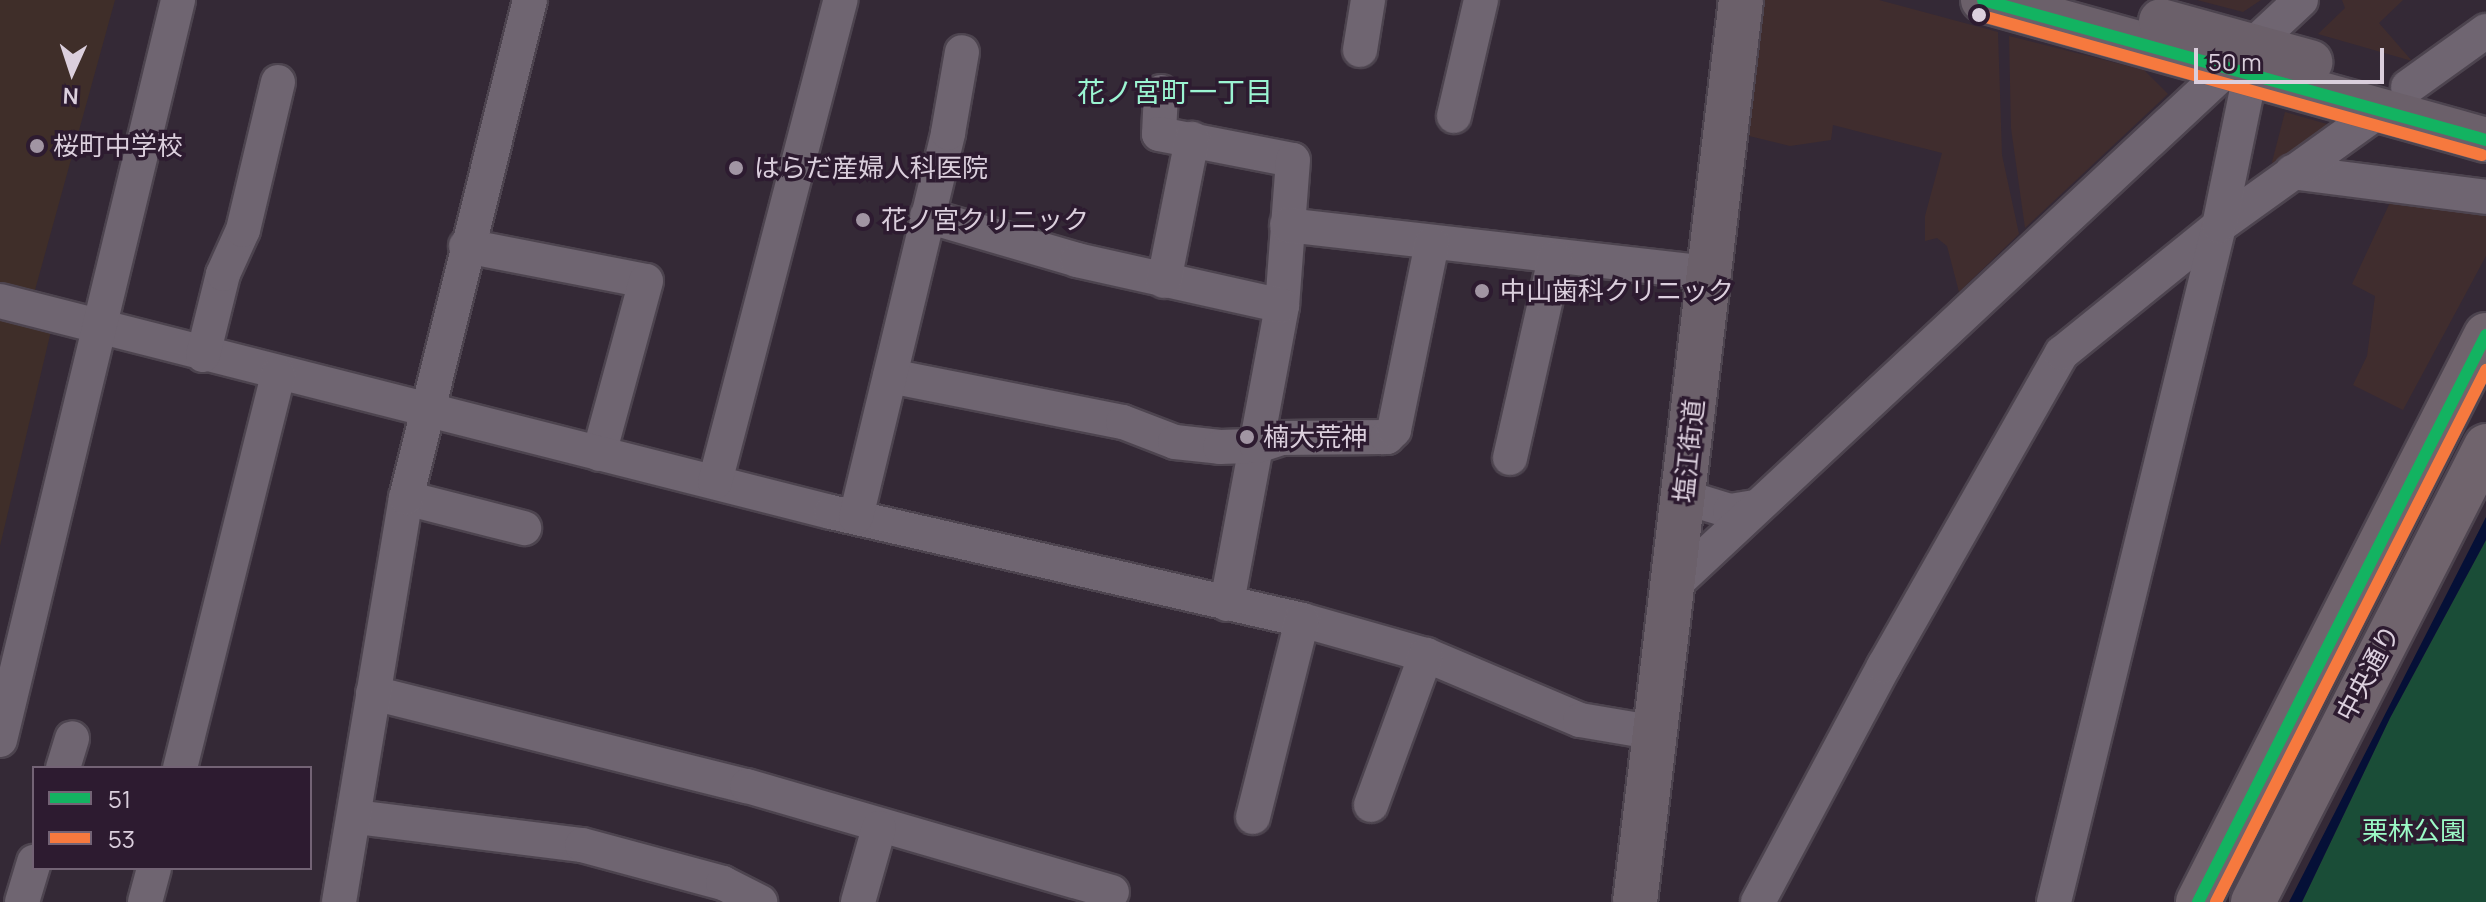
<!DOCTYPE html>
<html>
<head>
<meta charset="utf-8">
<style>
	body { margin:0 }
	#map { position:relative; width:2486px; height:902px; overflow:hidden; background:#342936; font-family:Manrope,"Noto Sans JP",sans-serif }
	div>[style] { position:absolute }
	.commercial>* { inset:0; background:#402d2e }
	.education>* { inset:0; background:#3f2e29 }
	.green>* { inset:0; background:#1a4d37 }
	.water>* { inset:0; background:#051037 }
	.roads { filter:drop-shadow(2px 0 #4d444f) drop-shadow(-2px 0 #4d444f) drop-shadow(0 2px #4d444f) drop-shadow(0 -2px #4d444f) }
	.minor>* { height:34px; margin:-17px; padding:0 17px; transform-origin:17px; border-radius:17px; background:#6f6571 }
	.major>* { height:44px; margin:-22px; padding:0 22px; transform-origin:22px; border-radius:22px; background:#6b606a }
	.highway>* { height:44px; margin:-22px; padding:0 22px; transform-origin:22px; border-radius:22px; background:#70646d }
	.bus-1>* { height:12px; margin:-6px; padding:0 6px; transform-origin:6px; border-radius:6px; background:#13b361 }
	.bus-2>* { height:12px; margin:-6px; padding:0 6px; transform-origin:6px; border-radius:6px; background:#f6793e }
	.dots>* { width:22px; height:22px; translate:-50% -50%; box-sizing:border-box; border:4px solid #2d1b30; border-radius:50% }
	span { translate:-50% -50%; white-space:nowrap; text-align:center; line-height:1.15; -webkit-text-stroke:7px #2d1b30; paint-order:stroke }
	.poi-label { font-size:26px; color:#dbcfdd }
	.left { translate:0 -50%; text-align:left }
	.street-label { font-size:26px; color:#dbcfdd }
	.park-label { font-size:26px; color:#9bfac6 }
	.neighbourhood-label { font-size:28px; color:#9bf5d2 }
	.legend { position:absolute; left:32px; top:766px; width:280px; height:104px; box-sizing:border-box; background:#2d1b30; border:2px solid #736375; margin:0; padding:10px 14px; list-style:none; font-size:24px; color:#dbcfdd }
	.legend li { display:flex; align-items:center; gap:16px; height:40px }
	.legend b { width:40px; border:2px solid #736375 }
	.north { position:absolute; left:32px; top:32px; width:80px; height:80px; -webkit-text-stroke:6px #2d1b30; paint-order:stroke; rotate:183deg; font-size:22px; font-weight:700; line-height:32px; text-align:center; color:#dbcfdd }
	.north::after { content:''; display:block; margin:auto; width:28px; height:36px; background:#dbcfdd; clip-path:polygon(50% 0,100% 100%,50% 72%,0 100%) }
	.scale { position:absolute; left:2194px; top:48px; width:190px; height:36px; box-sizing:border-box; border:4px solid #dbcfdd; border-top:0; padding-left:10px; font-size:24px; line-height:28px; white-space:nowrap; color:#dbcfdd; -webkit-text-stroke:6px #2d1b30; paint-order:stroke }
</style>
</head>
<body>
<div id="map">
	<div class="commercial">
		<div style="clip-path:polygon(1762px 0,1879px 0,1998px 32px,2002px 155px,2019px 234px,1959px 292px,1947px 246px,1937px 238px,1925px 241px,1925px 216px,1942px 153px,1833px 125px,1831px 140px,1790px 146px,1745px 135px)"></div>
		<div style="clip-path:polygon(2197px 0,2261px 0,2243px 12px)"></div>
		<div style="clip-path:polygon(2342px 0,2403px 0,2379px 23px,2412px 61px,2318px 34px,2345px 8px)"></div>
		<div style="clip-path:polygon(2009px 36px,2144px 70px,2168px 94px,2025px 228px,2011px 128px)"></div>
		<div style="clip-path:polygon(2285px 112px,2327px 124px,2323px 138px,2278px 168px,2272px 162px)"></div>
		<div style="clip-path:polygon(2394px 194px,2486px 205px,2486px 256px,2403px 410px,2353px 385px,2367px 356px,2375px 296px,2352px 284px)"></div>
	</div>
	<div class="education">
		<div style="clip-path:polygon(0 0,115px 0,32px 301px,0 293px)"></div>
		<div style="clip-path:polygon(0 318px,51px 331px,0 546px)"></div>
	</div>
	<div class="green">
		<div style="clip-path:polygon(2486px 540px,2486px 902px,2302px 902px,2390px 718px)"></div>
	</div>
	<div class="water">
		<div style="clip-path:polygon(2486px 517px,2486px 540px,2390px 718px,2302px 902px,2289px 902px)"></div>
	</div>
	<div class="roads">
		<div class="minor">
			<div style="left:1360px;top:50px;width:51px;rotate:-80.9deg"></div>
			<div style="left:2408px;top:87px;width:96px;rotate:-35.7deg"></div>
			<div style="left:1161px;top:92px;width:42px;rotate:92.7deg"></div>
			<div style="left:1159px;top:134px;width:136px;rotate:11deg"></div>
			<div style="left:1293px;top:160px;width:146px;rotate:94.3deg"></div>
			<div style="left:1282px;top:306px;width:303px;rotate:100.5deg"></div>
			<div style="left:1454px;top:116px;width:119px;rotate:-76.9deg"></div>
			<div style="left:2292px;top:172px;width:196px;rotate:7.3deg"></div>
			<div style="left:927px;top:216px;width:156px;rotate:16.3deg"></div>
			<div style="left:1077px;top:260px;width:210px;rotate:12.6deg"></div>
			<div style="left:1287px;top:225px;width:424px;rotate:6.5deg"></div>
			<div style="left:466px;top:246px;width:183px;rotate:11deg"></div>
			<div style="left:646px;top:281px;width:179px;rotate:105.2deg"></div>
			<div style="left:1164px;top:281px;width:145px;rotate:-78.8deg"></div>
			<div style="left:0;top:301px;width:857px;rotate:14.25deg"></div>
			<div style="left:831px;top:512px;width:483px;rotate:12.9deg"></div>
			<div style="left:1302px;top:620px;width:129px;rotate:15.8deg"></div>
			<div style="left:1426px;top:655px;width:167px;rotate:22.9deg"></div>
			<div style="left:1580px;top:720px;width:78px;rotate:9.6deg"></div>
			<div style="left:203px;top:355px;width:83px;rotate:-76.1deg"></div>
			<div style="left:223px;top:274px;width:48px;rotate:-65.6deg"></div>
			<div style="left:243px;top:230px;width:152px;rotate:-76.7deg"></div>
			<div style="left:890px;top:376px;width:237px;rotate:11.2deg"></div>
			<div style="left:1123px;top:422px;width:56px;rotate:21deg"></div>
			<div style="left:1175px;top:442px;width:45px;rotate:6.3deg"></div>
			<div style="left:1220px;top:447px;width:37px;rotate:-2deg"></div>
			<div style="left:1257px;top:446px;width:25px;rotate:-18deg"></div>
			<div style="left:1281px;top:438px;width:106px;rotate:-0.5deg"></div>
			<div style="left:1387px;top:437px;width:10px;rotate:-45deg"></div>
			<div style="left:1394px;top:430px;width:190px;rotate:-78.5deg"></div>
			<div style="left:1510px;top:458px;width:205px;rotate:-77.3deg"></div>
			<div style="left:715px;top:482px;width:498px;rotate:-75.4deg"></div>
			<div style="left:1684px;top:497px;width:48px;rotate:16.9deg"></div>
			<div style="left:1730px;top:511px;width:25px;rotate:-9deg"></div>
			<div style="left:406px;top:498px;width:122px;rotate:14.3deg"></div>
			<div style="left:856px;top:517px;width:395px;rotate:-76.5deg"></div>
			<div style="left:948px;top:133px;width:82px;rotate:-80.2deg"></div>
			<div style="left:1675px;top:584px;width:856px;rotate:-43.01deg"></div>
			<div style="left:373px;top:693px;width:385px;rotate:14deg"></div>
			<div style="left:747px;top:786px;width:380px;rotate:16.2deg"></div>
			<div style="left:0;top:740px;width:761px;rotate:-76.47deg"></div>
			<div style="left:63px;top:768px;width:31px;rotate:-73deg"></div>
			<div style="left:180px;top:768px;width:406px;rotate:-76deg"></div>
			<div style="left:1371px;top:805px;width:160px;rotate:-69.9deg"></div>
			<div style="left:356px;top:817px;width:228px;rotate:7.1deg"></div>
			<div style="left:582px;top:845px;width:146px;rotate:15.1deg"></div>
			<div style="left:723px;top:883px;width:42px;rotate:27.2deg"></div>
			<div style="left:1253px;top:817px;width:203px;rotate:-76deg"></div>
			<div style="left:22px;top:902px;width:42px;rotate:-73.3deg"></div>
			<div style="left:145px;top:902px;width:35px;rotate:-75deg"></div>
			<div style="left:339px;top:902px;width:410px;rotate:-80.6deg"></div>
			<div style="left:406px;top:498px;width:513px;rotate:-76.02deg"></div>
			<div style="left:858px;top:902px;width:77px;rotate:-74.2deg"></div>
			<div style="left:1758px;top:902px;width:268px;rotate:-61.9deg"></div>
			<div style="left:1884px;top:666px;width:360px;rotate:-60.4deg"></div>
			<div style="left:2062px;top:353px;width:202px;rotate:-39deg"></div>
			<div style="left:2219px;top:226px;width:197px;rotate:-35.7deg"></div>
			<div style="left:2054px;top:902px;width:696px;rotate:-76.28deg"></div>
			<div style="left:2219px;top:226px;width:180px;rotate:-78.4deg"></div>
		</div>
		<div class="major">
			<div style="left:1983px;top:0;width:522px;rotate:15.55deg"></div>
			<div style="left:2161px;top:21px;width:155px;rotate:15.4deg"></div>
			<div style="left:1635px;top:902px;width:908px;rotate:-83.3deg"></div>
		</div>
		<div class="highway">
			<div style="left:2198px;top:902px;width:636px;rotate:-63.07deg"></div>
			<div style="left:2253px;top:902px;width:512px;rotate:-62.93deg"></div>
		</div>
	</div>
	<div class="bus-1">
		<div style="left:1983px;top:0;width:522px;rotate:15.55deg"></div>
		<div style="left:2198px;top:902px;width:636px;rotate:-63.07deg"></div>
	</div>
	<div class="bus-2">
		<div style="left:1979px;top:15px;width:522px;rotate:15.55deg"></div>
		<div style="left:2216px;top:902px;width:597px;rotate:-63.09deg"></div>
	</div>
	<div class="dots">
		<div style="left:1979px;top:15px;background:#dbcfdd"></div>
		<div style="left:37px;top:146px;background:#a195a3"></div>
		<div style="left:736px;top:168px;background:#a195a3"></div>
		<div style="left:863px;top:220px;background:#a195a3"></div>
		<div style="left:1482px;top:291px;background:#a195a3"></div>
		<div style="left:1247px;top:437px;background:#a195a3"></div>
	</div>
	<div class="poi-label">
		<span class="left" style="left:53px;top:146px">桜町中学校</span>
		<span class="left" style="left:754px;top:168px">はらだ産婦人科医院</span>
		<span class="left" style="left:881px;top:220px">花ノ宮クリニック</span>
		<span class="left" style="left:1500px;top:291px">中山歯科クリニック</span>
		<span class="left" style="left:1263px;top:437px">楠大荒神</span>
	</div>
	<div class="street-label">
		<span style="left:1689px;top:451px;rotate:-84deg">塩江街道</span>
		<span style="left:2368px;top:673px;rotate:-62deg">中央通り</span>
	</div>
	<div class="park-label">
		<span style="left:2414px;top:831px">栗林公園</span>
	</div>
	<div class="neighbourhood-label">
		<span style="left:1175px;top:91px">花ノ宮町一丁目</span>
	</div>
	<ul class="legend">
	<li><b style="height:10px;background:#13b361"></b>51</li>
	<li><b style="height:10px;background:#f6793e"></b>53</li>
	</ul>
	<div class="north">N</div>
	<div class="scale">50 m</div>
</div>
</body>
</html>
